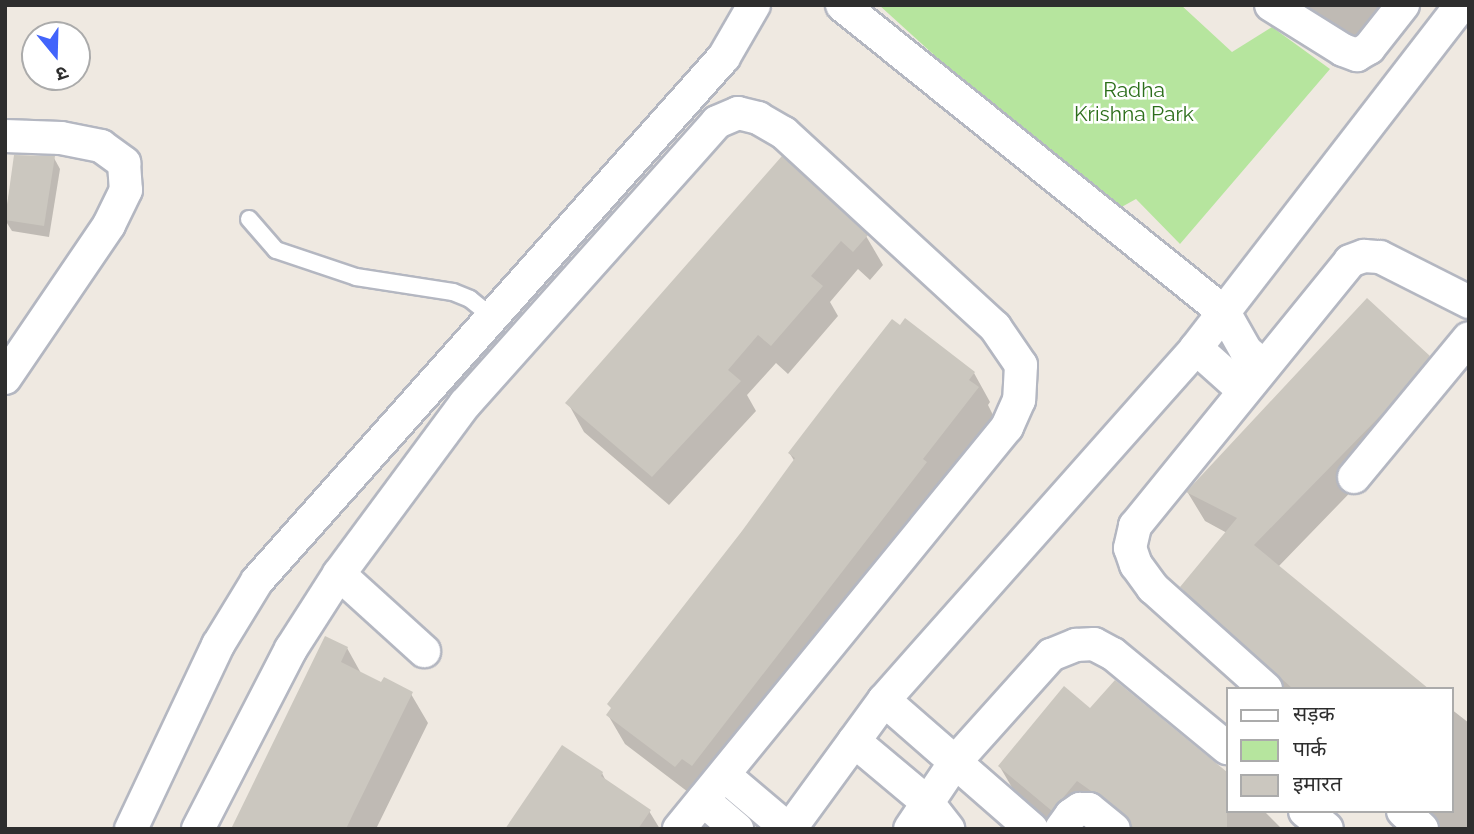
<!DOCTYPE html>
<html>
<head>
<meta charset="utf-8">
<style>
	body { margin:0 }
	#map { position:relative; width:1474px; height:834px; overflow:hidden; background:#efe9e1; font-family:Raleway,"Noto Sans Devanagari",sans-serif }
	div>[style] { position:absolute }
	.green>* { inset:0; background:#b6e59e }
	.shadow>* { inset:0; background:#0003 }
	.building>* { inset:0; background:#cbc7bf }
	.roads { filter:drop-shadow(2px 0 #b4b7c1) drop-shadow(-2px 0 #b4b7c1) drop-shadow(0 2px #b4b7c1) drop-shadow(0 -2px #b4b7c1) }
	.service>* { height:16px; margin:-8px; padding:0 8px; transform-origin:8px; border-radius:8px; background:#fff }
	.minor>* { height:32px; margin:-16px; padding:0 16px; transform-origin:16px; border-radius:16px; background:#fff }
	span { translate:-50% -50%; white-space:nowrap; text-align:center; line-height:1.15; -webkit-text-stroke:5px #fff; paint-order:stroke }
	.park-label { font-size:21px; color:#2c6e1b }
	.frame { position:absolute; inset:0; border:7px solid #2e2e2e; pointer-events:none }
	.legend { position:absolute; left:1226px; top:687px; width:228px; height:126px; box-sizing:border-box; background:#fff; border:2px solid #ababab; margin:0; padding:9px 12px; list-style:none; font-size:21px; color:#2e2e2e }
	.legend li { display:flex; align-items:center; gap:14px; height:35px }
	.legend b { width:35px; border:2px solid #ababab }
	.north { position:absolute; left:21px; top:21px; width:70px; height:70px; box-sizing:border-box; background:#fff; border:2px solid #ababab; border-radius:50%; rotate:161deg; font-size:19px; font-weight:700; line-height:28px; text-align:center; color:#2e2e2e }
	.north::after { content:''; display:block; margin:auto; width:24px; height:32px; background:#4264fb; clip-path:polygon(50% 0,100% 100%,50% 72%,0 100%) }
</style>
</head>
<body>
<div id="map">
	<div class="green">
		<div style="clip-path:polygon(879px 5px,1181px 5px,1232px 52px,1272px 27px,1330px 69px,1180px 244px,1136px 199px,1109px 214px)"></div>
	</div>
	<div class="shadow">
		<div style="clip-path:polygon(1295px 5px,1381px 5px,1354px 45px)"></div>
		<div style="clip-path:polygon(15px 157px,54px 158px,60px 169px,49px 237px,12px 231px,5px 220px)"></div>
		<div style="clip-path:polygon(782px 158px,866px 236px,883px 265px,870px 280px,858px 269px,830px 302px,838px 316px,788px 374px,776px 363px,747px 395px,756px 411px,669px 505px,584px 432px,568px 403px)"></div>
		<div style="clip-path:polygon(1429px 357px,1446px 386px,1401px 440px,1278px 567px,1427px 689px,1278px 689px,1198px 616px,1182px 587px,1227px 533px,1205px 521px,1188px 493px)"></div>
		<div style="clip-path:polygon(974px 373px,990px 402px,988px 405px,994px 417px,692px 795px,625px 744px,608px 715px,795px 462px,790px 454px)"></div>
		<div style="clip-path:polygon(347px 648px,362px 675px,411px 694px,428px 723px,376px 829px,233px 829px)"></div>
		<div style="clip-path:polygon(1115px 682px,1227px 774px,1227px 811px,1264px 811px,1282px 829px,1123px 829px,1094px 809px,1057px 829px,1017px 796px,1000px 767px,1091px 711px)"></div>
		<div style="clip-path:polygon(1451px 709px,1469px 723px,1469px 829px,1436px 829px,1407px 811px,1451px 811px)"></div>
		<div style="clip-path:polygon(602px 773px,607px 783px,649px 811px,660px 829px,507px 829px)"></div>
	</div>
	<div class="building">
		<div style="clip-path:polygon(14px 155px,55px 156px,44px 226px,5px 220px)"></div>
		<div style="clip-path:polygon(782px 156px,868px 235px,853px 252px,841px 241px,811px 276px,823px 286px,771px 346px,758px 335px,728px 370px,741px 381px,652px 477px,565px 403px)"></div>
		<div style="clip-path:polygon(1367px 298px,1430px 356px,1385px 411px,1254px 545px,1429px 689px,1293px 689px,1180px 587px,1237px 518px,1186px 492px)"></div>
		<div style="clip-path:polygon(905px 318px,975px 372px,969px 380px,979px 387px,923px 459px,927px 462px,692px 766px,682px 759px,675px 767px,606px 715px,611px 708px,607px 704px,742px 531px,795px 458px,788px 453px,837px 389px,892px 319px,900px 325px)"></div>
		<div style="clip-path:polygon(325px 636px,348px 647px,341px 662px,381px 682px,384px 677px,413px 692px,354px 812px,346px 829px,231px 829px)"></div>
		<div style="clip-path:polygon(1115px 680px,1227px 772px,1227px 829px,1134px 829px,1125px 815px,1077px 781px,1052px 811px,998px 766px,1064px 686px,1090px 708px)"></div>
		<div style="clip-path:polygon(562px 745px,603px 772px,601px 776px,651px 810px,638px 829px,505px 829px)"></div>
	</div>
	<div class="roads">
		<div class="service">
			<div style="left:249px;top:219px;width:41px;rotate:48.9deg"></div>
			<div style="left:276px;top:250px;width:84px;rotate:18.6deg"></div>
			<div style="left:356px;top:277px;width:98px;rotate:8.8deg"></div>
			<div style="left:453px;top:292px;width:18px;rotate:22deg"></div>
			<div style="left:470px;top:299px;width:28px;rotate:39deg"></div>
		</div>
		<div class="minor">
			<div style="left:842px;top:5px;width:490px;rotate:38.8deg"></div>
			<div style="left:1224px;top:312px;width:45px;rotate:60.6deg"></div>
			<div style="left:1246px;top:351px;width:23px;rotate:40deg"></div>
			<div style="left:1271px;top:5px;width:85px;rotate:32deg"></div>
			<div style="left:1343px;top:50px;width:15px;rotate:20deg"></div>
			<div style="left:1357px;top:55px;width:14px;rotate:-30deg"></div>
			<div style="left:1369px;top:48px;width:55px;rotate:-51.7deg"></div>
			<div style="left:5px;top:136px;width:56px;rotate:2deg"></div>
			<div style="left:61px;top:138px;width:41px;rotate:11.3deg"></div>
			<div style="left:101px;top:146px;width:29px;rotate:36deg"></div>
			<div style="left:124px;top:163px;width:27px;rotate:86deg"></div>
			<div style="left:126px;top:190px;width:39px;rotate:116deg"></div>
			<div style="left:109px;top:225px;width:185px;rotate:124.2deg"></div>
			<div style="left:1196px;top:348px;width:63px;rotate:41.8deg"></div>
			<div style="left:1354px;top:477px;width:180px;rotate:-50.4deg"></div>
			<div style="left:339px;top:574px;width:115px;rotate:42.2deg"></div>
			<div style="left:1266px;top:689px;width:152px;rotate:-138.2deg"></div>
			<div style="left:1153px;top:588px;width:29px;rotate:-126deg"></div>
			<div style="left:1136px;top:565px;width:18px;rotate:-109deg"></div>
			<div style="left:1130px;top:548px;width:23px;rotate:-77deg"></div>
			<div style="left:1135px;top:526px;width:341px;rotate:-50.9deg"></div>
			<div style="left:1350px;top:261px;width:15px;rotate:-20deg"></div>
			<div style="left:1364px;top:256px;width:16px;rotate:4deg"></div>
			<div style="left:1380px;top:257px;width:100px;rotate:26.8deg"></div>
			<div style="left:884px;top:700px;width:196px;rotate:41.1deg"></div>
			<div style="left:854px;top:741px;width:97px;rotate:40deg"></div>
			<div style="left:928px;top:803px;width:33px;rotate:52deg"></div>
			<div style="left:724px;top:775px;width:84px;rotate:40.2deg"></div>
			<div style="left:703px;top:800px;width:45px;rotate:40.5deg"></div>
			<div style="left:1305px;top:811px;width:28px;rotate:39deg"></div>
			<div style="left:1403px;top:811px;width:26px;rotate:43deg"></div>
			<div style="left:131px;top:829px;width:204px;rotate:-64.7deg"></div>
			<div style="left:218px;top:645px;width:75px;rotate:-58.6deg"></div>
			<div style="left:257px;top:581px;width:702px;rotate:-48.29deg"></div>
			<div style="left:724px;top:57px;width:60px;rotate:-60deg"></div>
			<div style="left:198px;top:829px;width:203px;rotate:-62.7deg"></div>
			<div style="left:291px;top:649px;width:89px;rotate:-57.4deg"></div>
			<div style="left:339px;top:574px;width:212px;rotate:-53.5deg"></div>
			<div style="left:465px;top:404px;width:378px;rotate:-48.2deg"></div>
			<div style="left:717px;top:122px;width:23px;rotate:-23deg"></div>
			<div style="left:738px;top:113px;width:21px;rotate:14deg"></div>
			<div style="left:758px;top:118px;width:30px;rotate:30deg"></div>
			<div style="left:784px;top:133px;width:287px;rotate:42.6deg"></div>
			<div style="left:995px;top:327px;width:46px;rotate:55.6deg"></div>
			<div style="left:1021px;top:365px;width:35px;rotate:93deg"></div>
			<div style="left:1019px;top:400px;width:30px;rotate:114deg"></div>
			<div style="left:1007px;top:427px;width:519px;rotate:129.21deg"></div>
			<div style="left:790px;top:829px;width:160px;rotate:-53.9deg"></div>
			<div style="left:884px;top:700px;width:470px;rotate:-48.4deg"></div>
			<div style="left:1196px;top:348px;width:433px;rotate:-52.3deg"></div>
			<div style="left:910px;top:829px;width:81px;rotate:-56.1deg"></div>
			<div style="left:955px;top:762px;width:144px;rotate:-48.1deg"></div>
			<div style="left:1051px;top:655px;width:27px;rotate:-22deg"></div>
			<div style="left:1076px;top:645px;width:18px;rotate:-3deg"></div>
			<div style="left:1094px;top:644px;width:21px;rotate:28deg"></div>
			<div style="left:1113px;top:654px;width:148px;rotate:39.5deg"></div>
			<div style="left:1061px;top:829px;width:17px;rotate:-54deg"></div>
			<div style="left:1071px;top:815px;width:11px;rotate:-34deg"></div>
			<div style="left:1080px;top:809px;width:9px"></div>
			<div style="left:1089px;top:809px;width:32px;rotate:39deg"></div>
		</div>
	</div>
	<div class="park-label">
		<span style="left:1134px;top:102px">Radha<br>Krishna Park</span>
	</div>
	<div class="frame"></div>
	<ul class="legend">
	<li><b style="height:9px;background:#fff"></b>सड़क</li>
	<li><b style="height:19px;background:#b6e59e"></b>पार्क</li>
	<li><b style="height:19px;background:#cbc7bf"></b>इमारत</li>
	</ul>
	<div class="north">उ</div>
</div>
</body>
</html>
